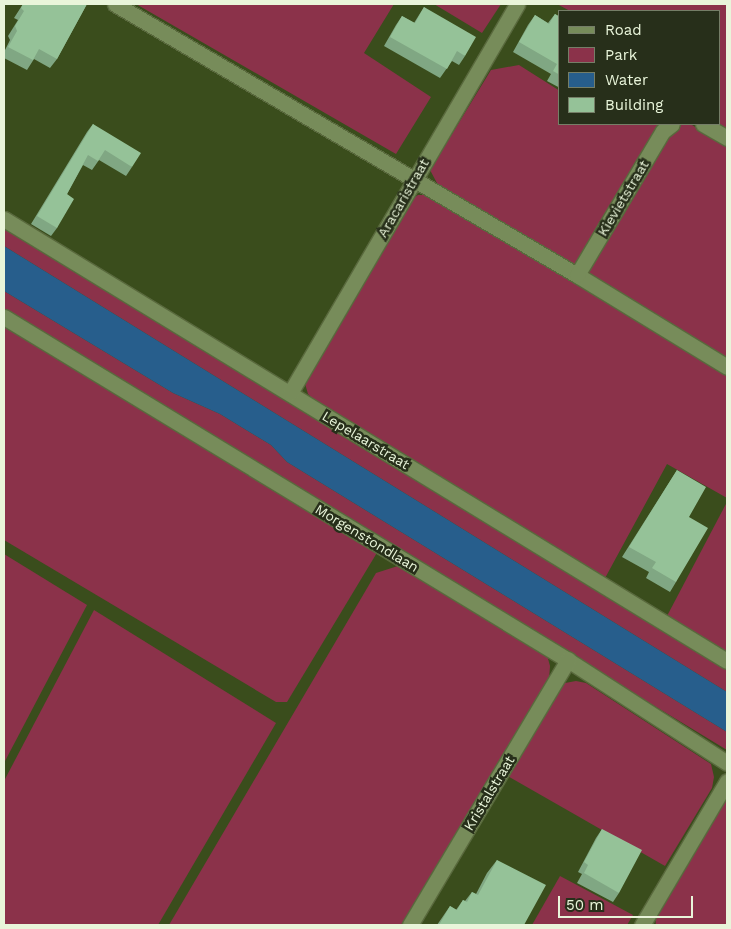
<!DOCTYPE html>
<html>
<head>
<meta charset="utf-8">
<style>
	body { margin:0 }
	#map { position:relative; width:731px; height:929px; overflow:hidden; background:#3a4d1c; font-family:"Work Sans",sans-serif }
	div>[style] { position:absolute }
	.green>* { inset:0; background:#8b324a }
	.water>* { inset:0; background:#275e8c }
	.roads { filter:drop-shadow(1px 0 #59693d) drop-shadow(-1px 0 #59693d) drop-shadow(0 1px #59693d) drop-shadow(0 -1px #59693d) }
	.minor>* { height:15px; margin:-7.5px; padding:0 7.5px; transform-origin:7.5px; border-radius:7.5px; background:#778c5a }
	.wall>* { inset:0; background:#80a783 }
	.building>* { inset:0; background:#95c298 }
	span { translate:-50% -50%; white-space:nowrap; text-align:center; line-height:1.15; -webkit-text-stroke:5px #272f1a; paint-order:stroke }
	.street-label { font-size:14px; color:#e9f5da }
	.frame { position:absolute; inset:0; border:5px solid #e9f5da; pointer-events:none }
	.legend { position:absolute; left:558px; top:10px; width:162px; height:115px; box-sizing:border-box; background:#272f1a; border:1px solid #757e67; margin:0; padding:6px 9px; list-style:none; font-size:15px; color:#e9f5da }
	.legend li { display:flex; align-items:center; gap:10px; height:25px }
	.legend b { width:25px; border:1px solid #757e67 }
	.scale { position:absolute; left:558px; top:896px; width:135px; height:22px; box-sizing:border-box; border:2px solid #e9f5da; border-top:0; padding-left:6px; font-size:15px; line-height:18px; white-space:nowrap; color:#e9f5da; -webkit-text-stroke:4px #272f1a; paint-order:stroke }
</style>
</head>
<body>
<div id="map">
	<div class="green">
		<div style="clip-path:polygon(136px 4px,394px 4px,364px 53px,431px 97px,396px 154px)"></div>
		<div style="clip-path:polygon(434px 4px,501px 4px,482px 33px)"></div>
		<div style="clip-path:polygon(557px 4px,727px 4px,727px 130px,716px 124px,720px 124px,720px 11px,570px 11px)"></div>
		<div style="clip-path:polygon(519px 65px,560px 91px,560px 124px,659px 124px,574px 268px,438px 185px,430px 170px,491px 70px)"></div>
		<div style="clip-path:polygon(681px 125px,692px 125px,727px 146px,727px 360px,584px 272px,666px 133px)"></div>
		<div style="clip-path:polygon(418px 195px,431px 195px,727px 376px,727px 498px,667px 464px,604px 580px,317px 403px,308px 394px,304px 380px,408px 202px)"></div>
		<div style="clip-path:polygon(4px 227px,727px 668px,727px 692px,4px 246px)"></div>
		<div style="clip-path:polygon(4px 291px,173px 393px,220px 414px,271px 445px,287px 462px,727px 732px,727px 750px,4px 311px)"></div>
		<div style="clip-path:polygon(4px 323px,378px 551px,287px 702px,276px 702px,4px 540px)"></div>
		<div style="clip-path:polygon(727px 502px,727px 654px,667px 616px)"></div>
		<div style="clip-path:polygon(4px 554px,87px 605px,4px 763px)"></div>
		<div style="clip-path:polygon(401px 565px,547px 655px,550px 666px,549px 679px,401px 925px,169px 925px,376px 573px)"></div>
		<div style="clip-path:polygon(94px 610px,276px 723px,158px 925px,4px 925px,4px 781px)"></div>
		<div style="clip-path:polygon(576px 681px,586px 683px,711px 764px,714px 777px,712px 788px,665px 866px,504px 774px,553px 692px,565px 683px)"></div>
		<div style="clip-path:polygon(727px 792px,727px 925px,656px 925px,655px 916px)"></div>
		<div style="clip-path:polygon(560px 876px,633px 915px,627px 925px,532px 925px)"></div>
	</div>
	<div class="water">
		<div style="clip-path:polygon(4px 246px,727px 692px,727px 732px,287px 462px,271px 445px,220px 414px,173px 393px,4px 291px)"></div>
	</div>
	<div class="roads">
		<div class="minor">
			<div style="left:115px;top:4px;width:536px;rotate:30.4deg"></div>
			<div style="left:577px;top:275px;width:176px;rotate:31.5deg"></div>
			<div style="left:703px;top:124px;width:28px;rotate:30deg"></div>
			<div style="left:4px;top:219px;width:847px;rotate:31.44deg"></div>
			<div style="left:577px;top:275px;width:168px;rotate:-59.2deg"></div>
			<div style="left:663px;top:131px;width:11px;rotate:-38deg"></div>
			<div style="left:4px;top:317px;width:660px;rotate:31.31deg"></div>
			<div style="left:568px;top:660px;width:189px;rotate:32.9deg"></div>
			<div style="left:290px;top:393px;width:450px;rotate:-59.7deg"></div>
			<div style="left:410px;top:925px;width:309px;rotate:-59.2deg"></div>
			<div style="left:642px;top:925px;width:167px;rotate:-59.4deg"></div>
		</div>
	</div>
	<div class="wall">
		<div style="clip-path:polygon(23px 4px,87px 4px,57px 59px,50px 68px,34px 59px,27px 70px,4px 58px,4px 52px,10px 40px,8px 36px,18px 20px,14px 18px)"></div>
		<div style="clip-path:polygon(424px 7px,465px 56px,459px 65px,452px 61px,440px 78px,384px 46px,396px 25px,402px 16px,414px 23px)"></div>
		<div style="clip-path:polygon(555px 14px,560px 17px,560px 88px,547px 81px,551px 74px,513px 52px,528px 25px,535px 15px,548px 23px)"></div>
		<div style="clip-path:polygon(93px 124px,132px 167px,126px 176px,99px 160px,92px 170px,83px 165px,67px 194px,57px 228px,51px 236px,31px 224px,87px 132px)"></div>
		<div style="clip-path:polygon(677px 470px,689px 517px,676px 582px,670px 592px,646px 578px,649px 572px,622px 557px)"></div>
		<div style="clip-path:polygon(602px 829px,619px 893px,613px 902px,577px 883px,582px 874px,578px 872px,596px 838px)"></div>
		<div style="clip-path:polygon(497px 860px,524px 925px,437px 925px,450px 906px,456px 910px,463px 900px,465px 901px,472px 892px,476px 894px,487px 873px)"></div>
	</div>
	<div class="building">
		<div style="clip-path:polygon(23px 4px,87px 4px,57px 59px,39px 49px,33px 60px,8px 47px,17px 31px,15px 26px,24px 11px,21px 8px)"></div>
		<div style="clip-path:polygon(424px 7px,476px 37px,465px 56px,457px 51px,447px 69px,390px 37px,402px 16px,415px 23px)"></div>
		<div style="clip-path:polygon(555px 14px,560px 17px,560px 75px,553px 71px,557px 64px,519px 42px,535px 15px,549px 24px)"></div>
		<div style="clip-path:polygon(93px 124px,141px 153px,132px 167px,105px 150px,98px 161px,88px 155px,67px 194px,74px 199px,57px 228px,37px 216px)"></div>
		<div style="clip-path:polygon(677px 470px,706px 487px,689px 517px,708px 528px,676px 582px,652px 568px,656px 562px,629px 547px)"></div>
		<div style="clip-path:polygon(602px 829px,642px 850px,619px 893px,584px 873px,588px 865px,584px 862px)"></div>
		<div style="clip-path:polygon(497px 860px,546px 885px,524px 925px,439px 925px,450px 906px,457px 910px,463px 900px,467px 902px,472px 892px,478px 895px)"></div>
	</div>
	<div class="street-label">
		<span style="left:403px;top:198px;rotate:-60deg">Aracaristraat</span>
		<span style="left:623px;top:198px;rotate:-59deg">Kievietstraat</span>
		<span style="left:366px;top:440px;rotate:31deg">Lepelaarstraat</span>
		<span style="left:367px;top:538px;rotate:31deg">Morgenstondlaan</span>
		<span style="left:489px;top:793px;rotate:-59deg">Kristalstraat</span>
	</div>
	<div class="frame"></div>
	<ul class="legend">
	<li><b style="height:6px;background:#778c5a"></b>Road</li>
	<li><b style="height:14px;background:#8b324a"></b>Park</li>
	<li><b style="height:14px;background:#275e8c"></b>Water</li>
	<li><b style="height:14px;background:#95c298"></b>Building</li>
	</ul>
	<div class="scale">50 m</div>
</div>
</body>
</html>
